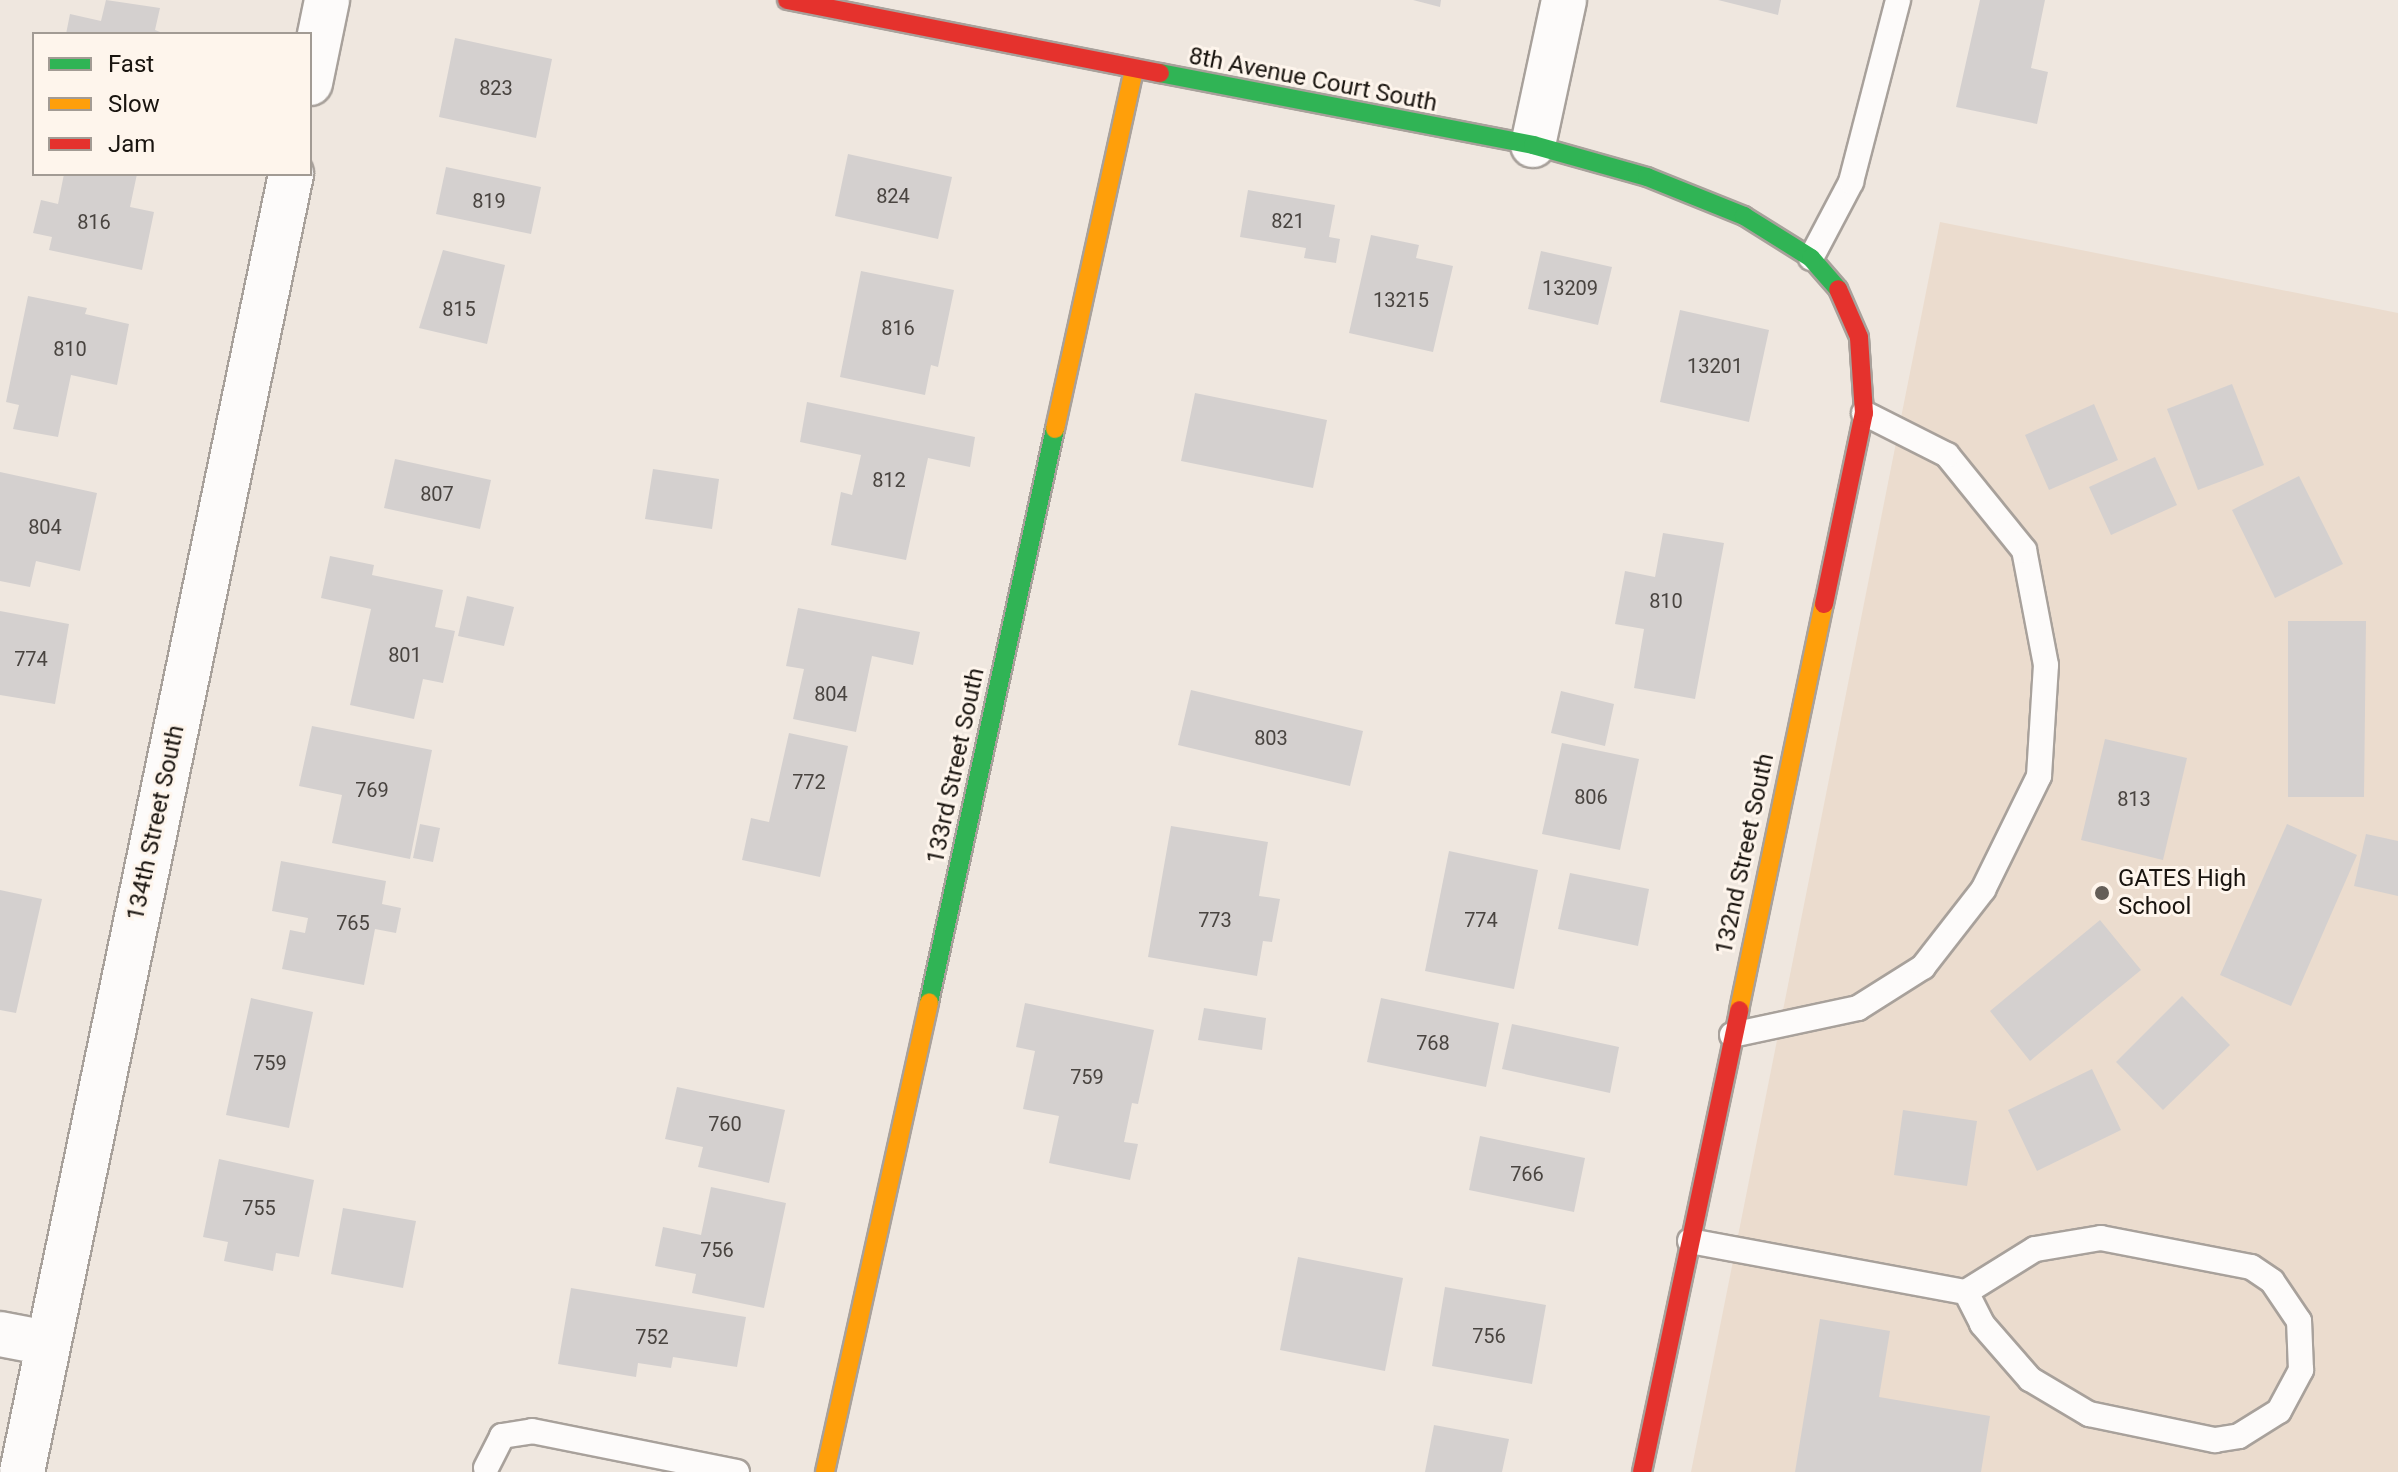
<!DOCTYPE html>
<html>
<head>
<meta charset="utf-8">
<style>
	body { margin:0 }
	#map { position:relative; width:2398px; height:1472px; overflow:hidden; background:#efe7df; font-family:Roboto,sans-serif }
	div>[style] { position:absolute }
	.built>* { inset:0; background:#ebdcce }
	.building>* { inset:0; background:#d4d0cf }
	.roads { filter:drop-shadow(2px 0 #a8a19b) drop-shadow(-2px 0 #a8a19b) drop-shadow(0 2px #a8a19b) drop-shadow(0 -2px #a8a19b) }
	.lane>* { height:24px; margin:-12px; padding:0 12px; transform-origin:12px; border-radius:12px; background:#fdfbfa }
	.street>* { height:44px; margin:-22px; padding:0 22px; transform-origin:22px; border-radius:22px; background:#fdfbfa }
	.fast>* { height:18px; margin:-9px; padding:0 9px; transform-origin:9px; border-radius:9px; background:#30b455 }
	.slow>* { height:18px; margin:-9px; padding:0 9px; transform-origin:9px; border-radius:9px; background:#ff9f0a }
	.jam>* { height:18px; margin:-9px; padding:0 9px; transform-origin:9px; border-radius:9px; background:#e5322d }
	.dots>* { width:22px; height:22px; translate:-50% -50%; box-sizing:border-box; border:4px solid #fef5ec; border-radius:50% }
	span { translate:-50% -50%; white-space:nowrap; text-align:center; line-height:1.15; -webkit-text-stroke:6px #fef5ec; paint-order:stroke }
	.number-label { font-size:20px; color:#494440 }
	.number-label span { -webkit-text-stroke-width:0 }
	.street-label { font-size:24px; color:#19140f }
	.poi-label { font-size:24px; color:#19140f }
	.left { translate:0 -50%; text-align:left }
	.legend { position:absolute; left:32px; top:32px; width:280px; height:144px; box-sizing:border-box; background:#fef5ec; border:2px solid #a29b94; margin:0; padding:10px 14px; list-style:none; font-size:24px; color:#19140f }
	.legend li { display:flex; align-items:center; gap:16px; height:40px }
	.legend b { width:40px; border:2px solid #a29b94 }
</style>
</head>
<body>
<div id="map">
	<div class="built">
		<div style="clip-path:polygon(1940px 222px,2398px 313px,2398px 1472px,1691px 1472px)"></div>
	</div>
	<div class="building">
		<div style="clip-path:polygon(106px 0,160px 8px,155px 30px,165px 34px,66px 34px,70px 14px,101px 21px)"></div>
		<div style="clip-path:polygon(1413px 0,1441px 0,1440px 7px)"></div>
		<div style="clip-path:polygon(1718px 0,1781px 0,1778px 15px)"></div>
		<div style="clip-path:polygon(1980px 0,2045px 0,2031px 68px,2048px 72px,2037px 124px,1956px 107px)"></div>
		<div style="clip-path:polygon(455px 38px,552px 59px,536px 138px,439px 117px)"></div>
		<div style="clip-path:polygon(848px 154px,952px 177px,938px 239px,835px 216px)"></div>
		<div style="clip-path:polygon(446px 167px,541px 187px,531px 234px,436px 214px)"></div>
		<div style="clip-path:polygon(64px 174px,137px 174px,130px 207px,154px 212px,142px 270px,49px 250px,52px 237px,33px 233px,41px 200px,58px 204px)"></div>
		<div style="clip-path:polygon(1248px 190px,1335px 205px,1329px 237px,1340px 239px,1336px 263px,1304px 258px,1306px 248px,1240px 237px)"></div>
		<div style="clip-path:polygon(1371px 235px,1419px 245px,1416px 258px,1453px 266px,1433px 352px,1349px 333px)"></div>
		<div style="clip-path:polygon(443px 250px,505px 265px,487px 344px,419px 328px)"></div>
		<div style="clip-path:polygon(1541px 251px,1612px 267px,1598px 325px,1528px 309px)"></div>
		<div style="clip-path:polygon(861px 271px,954px 290px,938px 367px,931px 365px,925px 395px,840px 377px)"></div>
		<div style="clip-path:polygon(28px 296px,87px 308px,85px 314px,129px 324px,117px 385px,71px 375px,58px 437px,13px 429px,19px 405px,6px 402px)"></div>
		<div style="clip-path:polygon(1680px 310px,1769px 330px,1749px 422px,1660px 402px)"></div>
		<div style="clip-path:polygon(2232px 384px,2264px 465px,2198px 490px,2167px 409px)"></div>
		<div style="clip-path:polygon(1195px 393px,1327px 420px,1313px 488px,1181px 461px)"></div>
		<div style="clip-path:polygon(807px 402px,975px 437px,970px 467px,928px 458px,906px 560px,831px 545px,841px 492px,852px 495px,861px 455px,800px 442px)"></div>
		<div style="clip-path:polygon(2094px 404px,2118px 460px,2049px 490px,2025px 435px)"></div>
		<div style="clip-path:polygon(2155px 457px,2177px 505px,2111px 535px,2089px 487px)"></div>
		<div style="clip-path:polygon(395px 459px,491px 480px,480px 529px,384px 508px)"></div>
		<div style="clip-path:polygon(653px 469px,719px 479px,712px 529px,645px 519px)"></div>
		<div style="clip-path:polygon(0 472px,97px 493px,80px 571px,36px 561px,30px 587px,0 581px)"></div>
		<div style="clip-path:polygon(2299px 476px,2343px 564px,2275px 598px,2232px 510px)"></div>
		<div style="clip-path:polygon(1663px 533px,1724px 543px,1695px 699px,1634px 688px,1644px 629px,1615px 624px,1625px 571px,1655px 577px)"></div>
		<div style="clip-path:polygon(330px 556px,374px 565px,372px 575px,443px 590px,435px 627px,455px 631px,443px 683px,423px 679px,414px 719px,350px 705px,371px 609px,321px 598px)"></div>
		<div style="clip-path:polygon(467px 596px,514px 607px,504px 646px,458px 636px)"></div>
		<div style="clip-path:polygon(798px 608px,920px 632px,913px 665px,872px 656px,856px 732px,793px 719px,804px 669px,786px 666px)"></div>
		<div style="clip-path:polygon(0 611px,69px 624px,55px 704px,0 695px)"></div>
		<div style="clip-path:polygon(2288px 621px,2366px 621px,2364px 797px,2288px 797px)"></div>
		<div style="clip-path:polygon(1191px 690px,1363px 731px,1350px 786px,1178px 745px)"></div>
		<div style="clip-path:polygon(1561px 691px,1614px 704px,1605px 746px,1551px 733px)"></div>
		<div style="clip-path:polygon(312px 726px,432px 750px,410px 859px,332px 843px,342px 795px,299px 786px)"></div>
		<div style="clip-path:polygon(789px 733px,848px 746px,820px 877px,742px 860px,751px 818px,769px 822px)"></div>
		<div style="clip-path:polygon(2105px 739px,2187px 758px,2163px 860px,2081px 840px)"></div>
		<div style="clip-path:polygon(1562px 743px,1639px 759px,1620px 850px,1542px 834px)"></div>
		<div style="clip-path:polygon(420px 824px,440px 828px,433px 862px,413px 858px)"></div>
		<div style="clip-path:polygon(2287px 824px,2357px 855px,2291px 1006px,2220px 975px)"></div>
		<div style="clip-path:polygon(1171px 826px,1268px 842px,1259px 896px,1280px 899px,1272px 942px,1263px 941px,1257px 976px,1148px 957px)"></div>
		<div style="clip-path:polygon(2366px 834px,2398px 841px,2398px 896px,2354px 886px)"></div>
		<div style="clip-path:polygon(1449px 851px,1538px 870px,1514px 989px,1425px 971px)"></div>
		<div style="clip-path:polygon(281px 861px,386px 881px,382px 904px,401px 908px,396px 933px,375px 929px,364px 985px,282px 969px,290px 930px,305px 933px,308px 918px,272px 911px)"></div>
		<div style="clip-path:polygon(1570px 873px,1649px 889px,1638px 946px,1558px 929px)"></div>
		<div style="clip-path:polygon(0 890px,42px 899px,16px 1013px,0 1010px)"></div>
		<div style="clip-path:polygon(2100px 920px,2141px 970px,2030px 1061px,1990px 1011px)"></div>
		<div style="clip-path:polygon(2182px 996px,2230px 1045px,2163px 1110px,2116px 1062px)"></div>
		<div style="clip-path:polygon(251px 998px,313px 1012px,289px 1128px,226px 1115px)"></div>
		<div style="clip-path:polygon(1381px 998px,1499px 1023px,1486px 1087px,1367px 1062px)"></div>
		<div style="clip-path:polygon(1025px 1003px,1154px 1030px,1138px 1104px,1132px 1103px,1124px 1142px,1138px 1144px,1130px 1180px,1049px 1163px,1059px 1116px,1023px 1109px,1035px 1051px,1016px 1047px)"></div>
		<div style="clip-path:polygon(1204px 1008px,1266px 1018px,1262px 1050px,1198px 1040px)"></div>
		<div style="clip-path:polygon(1512px 1024px,1619px 1047px,1610px 1093px,1502px 1069px)"></div>
		<div style="clip-path:polygon(2092px 1069px,2121px 1130px,2037px 1171px,2008px 1110px)"></div>
		<div style="clip-path:polygon(677px 1087px,785px 1110px,769px 1183px,698px 1167px,703px 1147px,665px 1139px)"></div>
		<div style="clip-path:polygon(1903px 1110px,1977px 1121px,1967px 1186px,1894px 1175px)"></div>
		<div style="clip-path:polygon(1480px 1136px,1585px 1158px,1574px 1212px,1469px 1190px)"></div>
		<div style="clip-path:polygon(219px 1159px,314px 1180px,299px 1257px,276px 1253px,273px 1271px,224px 1261px,228px 1242px,203px 1237px)"></div>
		<div style="clip-path:polygon(711px 1187px,786px 1203px,764px 1308px,692px 1293px,696px 1274px,655px 1266px,663px 1227px,701px 1235px)"></div>
		<div style="clip-path:polygon(343px 1208px,416px 1221px,403px 1288px,331px 1274px)"></div>
		<div style="clip-path:polygon(1298px 1257px,1403px 1278px,1385px 1371px,1280px 1350px)"></div>
		<div style="clip-path:polygon(1445px 1287px,1546px 1305px,1532px 1384px,1432px 1366px)"></div>
		<div style="clip-path:polygon(571px 1288px,746px 1317px,737px 1367px,673px 1357px,671px 1368px,638px 1363px,636px 1377px,558px 1364px)"></div>
		<div style="clip-path:polygon(1820px 1319px,1890px 1331px,1879px 1397px,1990px 1416px,1981px 1472px,1795px 1472px)"></div>
		<div style="clip-path:polygon(1434px 1425px,1509px 1439px,1502px 1472px,1425px 1472px)"></div>
	</div>
	<div class="roads">
		<div class="lane">
			<div style="left:1811px;top:258px;width:86px;rotate:-62.2deg"></div>
			<div style="left:1851px;top:182px;width:188px;rotate:-75.5deg"></div>
			<div style="left:1732px;top:1035px;width:129px;rotate:-12.1deg"></div>
			<div style="left:1858px;top:1008px;width:77px;rotate:-32.2deg"></div>
			<div style="left:1923px;top:967px;width:98px;rotate:-52.1deg"></div>
			<div style="left:1983px;top:890px;width:127px;rotate:-63.8deg"></div>
			<div style="left:2039px;top:776px;width:111px;rotate:-86.4deg"></div>
			<div style="left:2046px;top:665px;width:117px;rotate:-100.8deg"></div>
			<div style="left:2024px;top:550px;width:122px;rotate:-129deg"></div>
			<div style="left:1947px;top:455px;width:93px;rotate:-153.2deg"></div>
			<div style="left:1690px;top:1241px;width:281px;rotate:10.5deg"></div>
			<div style="left:1966px;top:1292px;width:36px;rotate:63deg"></div>
			<div style="left:1982px;top:1324px;width:73px;rotate:48.9deg"></div>
			<div style="left:2030px;top:1379px;width:69px;rotate:30.7deg"></div>
			<div style="left:2089px;top:1414px;width:129px;rotate:11.7deg"></div>
			<div style="left:2215px;top:1440px;width:24px;rotate:-9deg"></div>
			<div style="left:2239px;top:1436px;width:47px;rotate:-32deg"></div>
			<div style="left:2279px;top:1411px;width:47px;rotate:-61.8deg"></div>
			<div style="left:2301px;top:1370px;width:49px;rotate:-92.3deg"></div>
			<div style="left:2299px;top:1321px;width:48px;rotate:-124deg"></div>
			<div style="left:2272px;top:1281px;width:25px;rotate:-146deg"></div>
			<div style="left:2251px;top:1267px;width:153px;rotate:-169.1deg"></div>
			<div style="left:2101px;top:1238px;width:67px;rotate:170.5deg"></div>
			<div style="left:2035px;top:1249px;width:81px;rotate:148.1deg"></div>
			<div style="left:486px;top:1468px;width:36px;rotate:-63deg"></div>
			<div style="left:502px;top:1436px;width:30px;rotate:-9deg"></div>
			<div style="left:532px;top:1431px;width:209px;rotate:11.3deg"></div>
		</div>
		<div class="street">
			<div style="left:310px;top:83px;width:85px;rotate:-78.4deg"></div>
			<div style="left:1533px;top:145px;width:148px;rotate:-77.9deg"></div>
			<div style="left:0;top:1334px;width:48px;rotate:10.8deg"></div>
			<div style="left:22px;top:1472px;width:1326px;rotate:-78.29deg"></div>
		</div>
		<div class="fast">
			<div style="left:1160px;top:73px;width:380px;rotate:10.9deg"></div>
			<div style="left:1533px;top:145px;width:118px;rotate:15.7deg"></div>
			<div style="left:1647px;top:177px;width:105px;rotate:21.9deg"></div>
			<div style="left:1744px;top:216px;width:79px;rotate:32.1deg"></div>
			<div style="left:1811px;top:258px;width:41px;rotate:48.9deg"></div>
			<div style="left:929px;top:1002px;width:587px;rotate:-77.6deg"></div>
		</div>
		<div class="slow">
			<div style="left:1055px;top:429px;width:367px;rotate:-77.6deg"></div>
			<div style="left:1739px;top:1010px;width:415px;rotate:-78.2deg"></div>
			<div style="left:825px;top:1472px;width:481px;rotate:-77.5deg"></div>
		</div>
		<div class="jam">
			<div style="left:787px;top:0;width:380px;rotate:11.1deg"></div>
			<div style="left:1824px;top:604px;width:195px;rotate:-78.2deg"></div>
			<div style="left:1864px;top:413px;width:76px;rotate:-93.8deg"></div>
			<div style="left:1859px;top:337px;width:52px;rotate:-113.6deg"></div>
			<div style="left:1642px;top:1472px;width:472px;rotate:-78.1deg"></div>
		</div>
	</div>
	<div class="dots">
		<div style="left:2102px;top:893px;background:#645e58"></div>
	</div>
	<div class="number-label">
		<span style="left:496px;top:88px">823</span>
		<span style="left:893px;top:196px">824</span>
		<span style="left:489px;top:201px">819</span>
		<span style="left:1288px;top:221px">821</span>
		<span style="left:94px;top:222px">816</span>
		<span style="left:1570px;top:288px">13209</span>
		<span style="left:1401px;top:300px">13215</span>
		<span style="left:459px;top:309px">815</span>
		<span style="left:898px;top:328px">816</span>
		<span style="left:70px;top:349px">810</span>
		<span style="left:1715px;top:366px">13201</span>
		<span style="left:889px;top:480px">812</span>
		<span style="left:437px;top:494px">807</span>
		<span style="left:45px;top:527px">804</span>
		<span style="left:1666px;top:601px">810</span>
		<span style="left:405px;top:655px">801</span>
		<span style="left:31px;top:659px">774</span>
		<span style="left:831px;top:694px">804</span>
		<span style="left:1271px;top:738px">803</span>
		<span style="left:809px;top:782px">772</span>
		<span style="left:372px;top:790px">769</span>
		<span style="left:1591px;top:797px">806</span>
		<span style="left:2134px;top:799px">813</span>
		<span style="left:1215px;top:920px">773</span>
		<span style="left:1481px;top:920px">774</span>
		<span style="left:353px;top:923px">765</span>
		<span style="left:1433px;top:1043px">768</span>
		<span style="left:270px;top:1063px">759</span>
		<span style="left:1087px;top:1077px">759</span>
		<span style="left:725px;top:1124px">760</span>
		<span style="left:1527px;top:1174px">766</span>
		<span style="left:259px;top:1208px">755</span>
		<span style="left:717px;top:1250px">756</span>
		<span style="left:1489px;top:1336px">756</span>
		<span style="left:652px;top:1337px">752</span>
	</div>
	<div class="street-label">
		<span style="left:1313px;top:80px;rotate:11deg">8th Avenue Court South</span>
		<span style="left:956px;top:766px;rotate:-78deg">133rd Street South</span>
		<span style="left:156px;top:823px;rotate:-78deg">134th Street South</span>
		<span style="left:1745px;top:854px;rotate:-78deg">132nd Street South</span>
	</div>
	<div class="poi-label">
		<span class="left" style="left:2118px;top:893px">GATES High<br>School</span>
	</div>
	<ul class="legend">
	<li><b style="height:10px;background:#30b455"></b>Fast</li>
	<li><b style="height:10px;background:#ff9f0a"></b>Slow</li>
	<li><b style="height:10px;background:#e5322d"></b>Jam</li>
	</ul>
</div>
</body>
</html>
